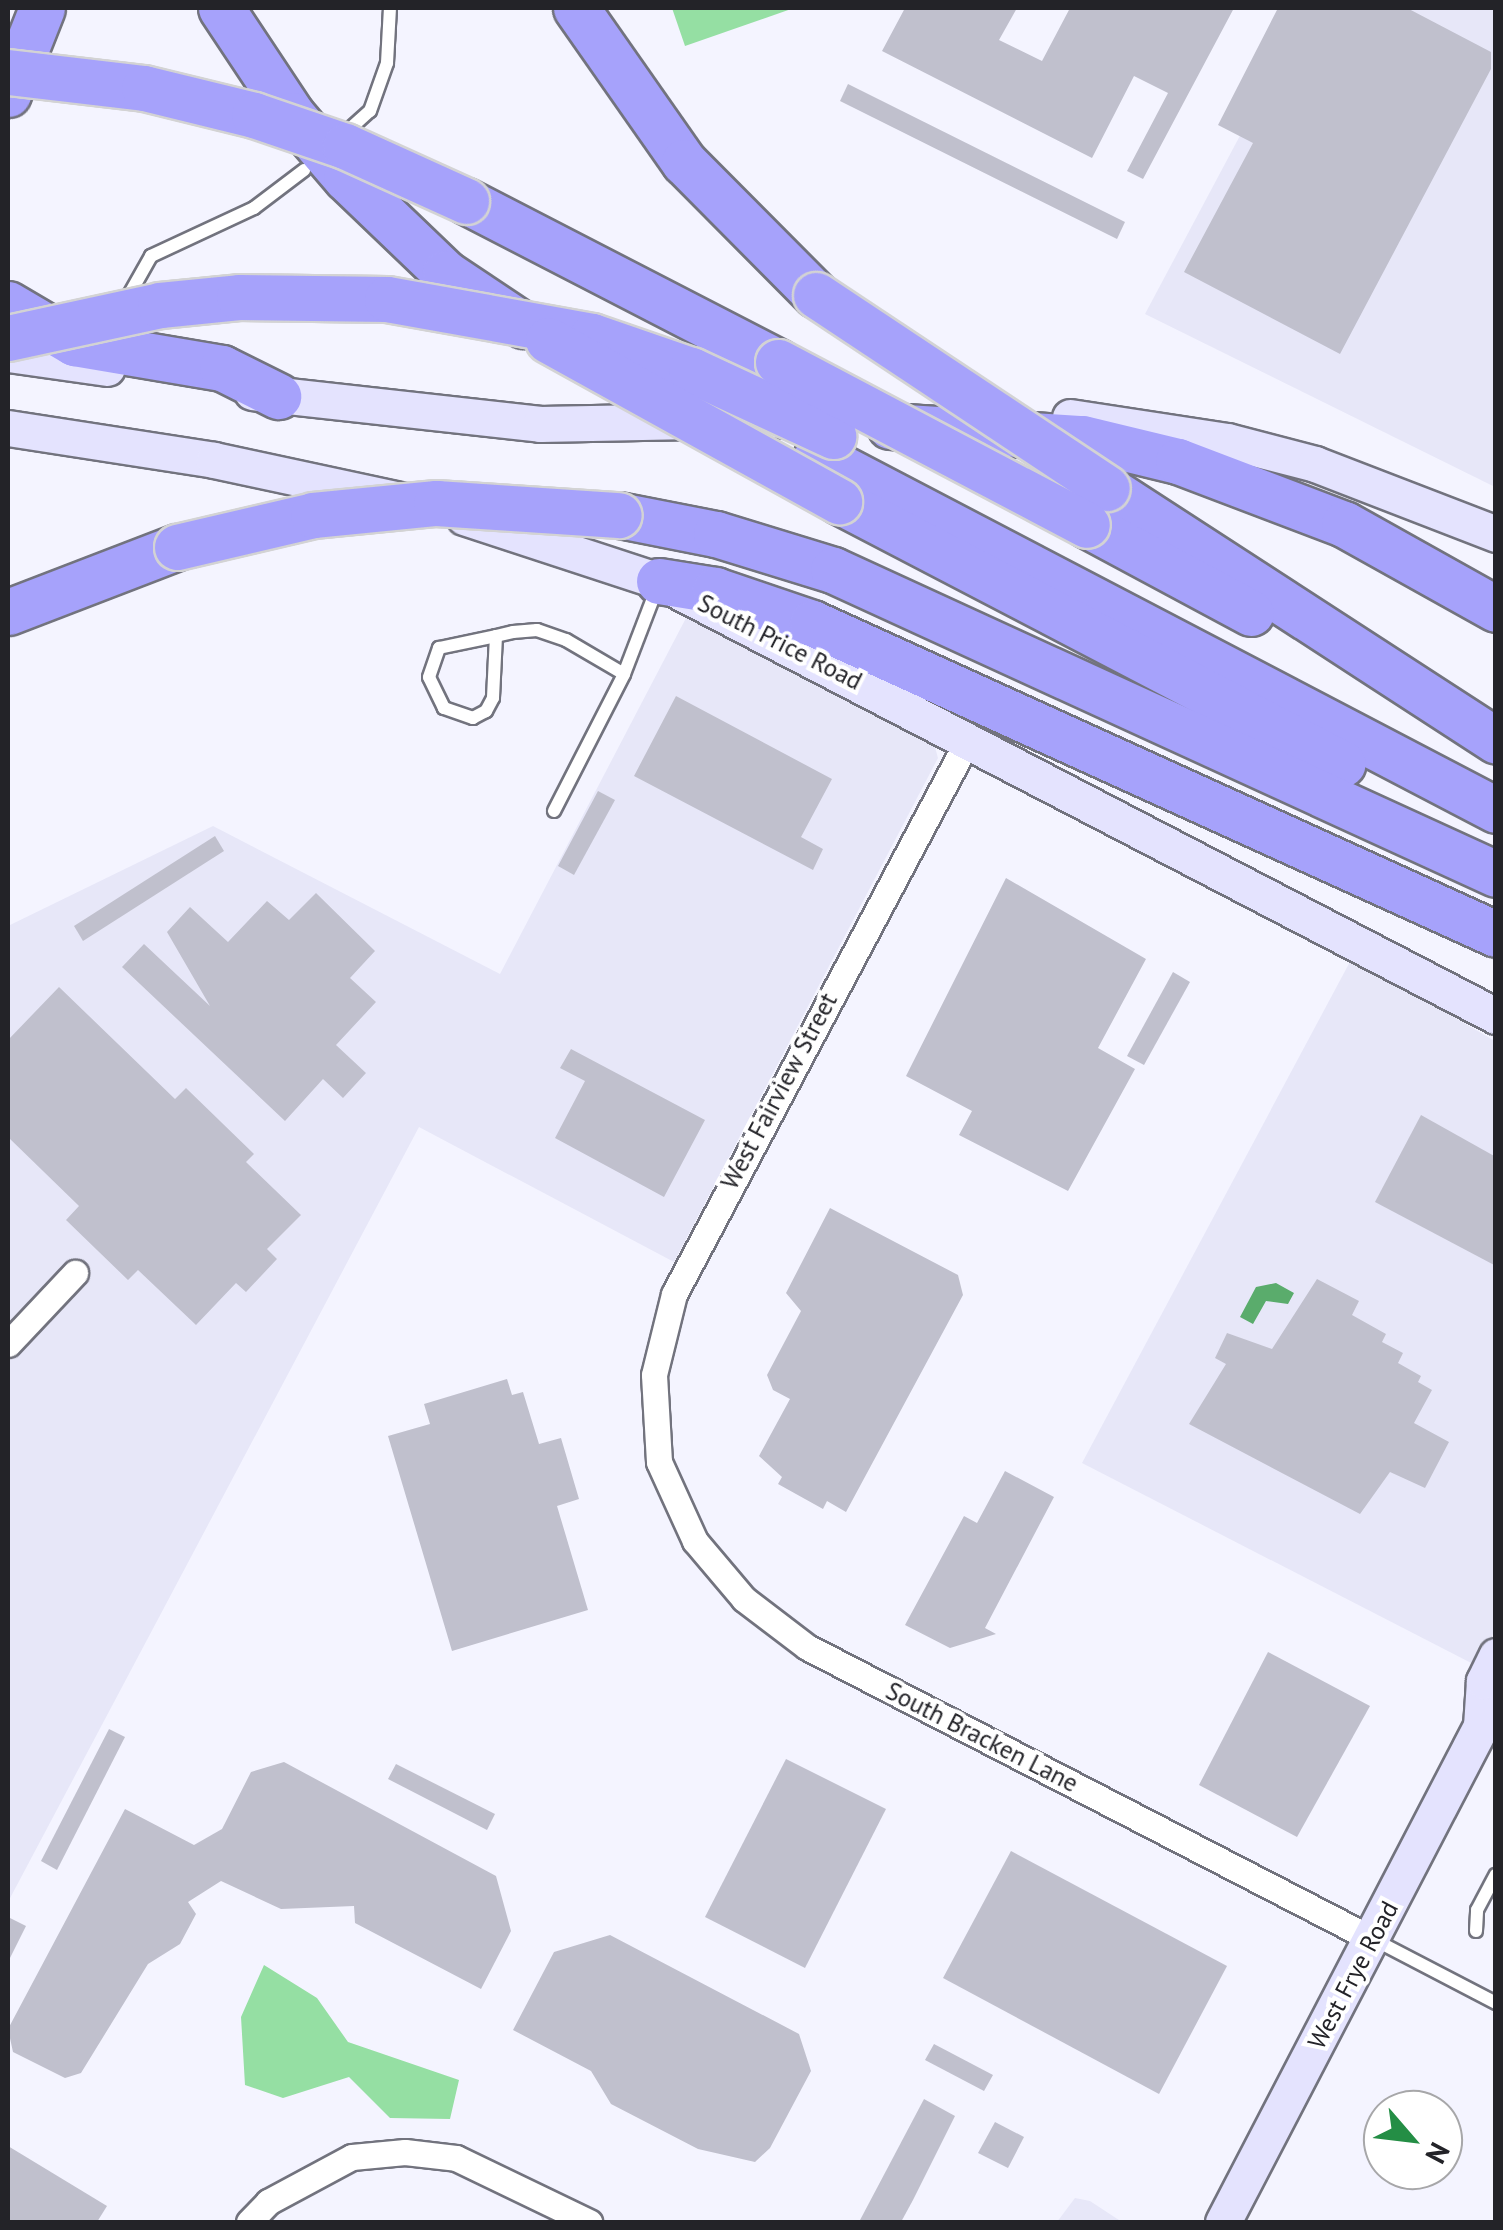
<!DOCTYPE html>
<html>
<head>
<meta charset="utf-8">
<style>
	body { margin:0 }
	#map { position:relative; width:1503px; height:2230px; overflow:hidden; background:#f4f4ff; font-family:"PT Sans",sans-serif }
	div>[style] { position:absolute }
	.built>* { inset:0; background:#e7e7f8 }
	.green>* { inset:0; background:#95dfa3 }
	.water>* { inset:0; background:#5aac6c }
	.building>* { inset:0; background:#c0c0cd }
	.roads { filter:drop-shadow(2px 0 #72737e) drop-shadow(-2px 0 #72737e) drop-shadow(0 2px #72737e) drop-shadow(0 -2px #72737e) }
	.lane>* { height:12px; margin:-6px; padding:0 6px; transform-origin:6px; border-radius:6px; background:#fff }
	.street>* { height:25px; margin:-12.5px; padding:0 12.5px; transform-origin:12.5px; border-radius:12.5px; background:#fff }
	.secondary>* { height:35px; margin:-17.5px; padding:0 17.5px; transform-origin:17.5px; border-radius:17.5px; background:#e4e3fe }
	.highway>* { height:45px; margin:-22.5px; padding:0 22.5px; transform-origin:22.5px; border-radius:22.5px; background:#a6a2fb }
	.bridges { filter:drop-shadow(2px 0 #d3d3d4) drop-shadow(-2px 0 #d3d3d4) drop-shadow(0 2px #d3d3d4) drop-shadow(0 -2px #d3d3d4) }
	.highway-bridge>* { height:45px; margin:-22.5px; padding:0 22.5px; transform-origin:22.5px; border-radius:22.5px; background:#a6a2fb }
	span { translate:-50% -50%; white-space:nowrap; text-align:center; line-height:1.15; -webkit-text-stroke:8px #fff; paint-order:stroke }
	.street-label { font-size:25px; color:#232328 }
	.frame { position:absolute; inset:0; border:10px solid #232328; pointer-events:none }
	.north { position:absolute; left:1363px; top:2090px; width:100px; height:100px; box-sizing:border-box; background:#fff; border:2px solid #a7a7a9; border-radius:50%; rotate:118deg; font-size:28px; font-weight:700; line-height:40px; text-align:center; color:#232328 }
	.north::after { content:''; display:block; margin:auto; width:35px; height:45px; background:#248e45; clip-path:polygon(50% 0,100% 100%,50% 72%,0 100%) }
</style>
</head>
<body>
<div id="map">
	<div class="built">
		<div style="clip-path:polygon(1308px 8px,1495px 8px,1495px 487px,1145px 314px)"></div>
		<div style="clip-path:polygon(686px 618px,932px 736px,938px 758px,674px 1262px,419px 1127px,8px 1902px,8px 926px,213px 826px,500px 974px)"></div>
		<div style="clip-path:polygon(1352px 958px,1495px 1041px,1496px 1628px,1477px 1666px,1082px 1463px)"></div>
		<div style="clip-path:polygon(1075px 2198px,1090px 2201px,1122px 2222px,1057px 2222px)"></div>
	</div>
	<div class="green">
		<div style="clip-path:polygon(672px 8px,794px 8px,685px 46px)"></div>
		<div style="clip-path:polygon(264px 1965px,317px 1998px,348px 2042px,459px 2080px,450px 2119px,390px 2118px,349px 2077px,283px 2098px,245px 2085px,241px 2017px)"></div>
	</div>
	<div class="water">
		<div style="clip-path:polygon(1276px 1283px,1294px 1293px,1288px 1304px,1266px 1301px,1253px 1324px,1240px 1317px,1256px 1287px)"></div>
	</div>
	<div class="building">
		<div style="clip-path:polygon(905px 8px,1017px 8px,999px 40px,1042px 61px,1070px 8px,1234px 8px,1143px 179px,1127px 171px,1168px 93px,1134px 76px,1092px 158px,882px 51px)"></div>
		<div style="clip-path:polygon(1278px 8px,1407px 8px,1491px 52px,1491px 69px,1340px 354px,1184px 272px,1253px 143px,1218px 125px)"></div>
		<div style="clip-path:polygon(848px 84px,1125px 222px,1117px 239px,840px 101px)"></div>
		<div style="clip-path:polygon(676px 696px,832px 779px,801px 837px,823px 849px,813px 870px,634px 776px)"></div>
		<div style="clip-path:polygon(598px 791px,615px 800px,574px 875px,558px 866px)"></div>
		<div style="clip-path:polygon(215px 836px,224px 851px,83px 941px,74px 926px)"></div>
		<div style="clip-path:polygon(1006px 878px,1146px 959px,1098px 1048px,1135px 1069px,1068px 1191px,959px 1135px,972px 1111px,906px 1076px)"></div>
		<div style="clip-path:polygon(316px 893px,375px 951px,350px 978px,376px 1002px,336px 1045px,366px 1073px,343px 1098px,323px 1079px,285px 1121px,122px 967px,144px 944px,210px 1006px,167px 932px,190px 907px,228px 942px,267px 901px,289px 920px)"></div>
		<div style="clip-path:polygon(1173px 972px,1190px 982px,1144px 1065px,1127px 1056px)"></div>
		<div style="clip-path:polygon(59px 987px,175px 1099px,186px 1088px,254px 1154px,246px 1162px,301px 1215px,267px 1249px,277px 1259px,246px 1292px,236px 1283px,196px 1325px,138px 1270px,128px 1280px,66px 1220px,79px 1206px,8px 1137px,8px 1040px)"></div>
		<div style="clip-path:polygon(571px 1049px,705px 1120px,664px 1197px,555px 1138px,585px 1081px,560px 1068px)"></div>
		<div style="clip-path:polygon(1421px 1115px,1496px 1157px,1496px 1266px,1375px 1202px)"></div>
		<div style="clip-path:polygon(830px 1208px,958px 1275px,963px 1295px,846px 1512px,827px 1501px,823px 1509px,778px 1484px,782px 1477px,759px 1456px,790px 1399px,773px 1390px,767px 1375px,801px 1311px,786px 1293px)"></div>
		<div style="clip-path:polygon(1317px 1279px,1359px 1301px,1352px 1315px,1386px 1334px,1382px 1342px,1403px 1353px,1398px 1363px,1421px 1376px,1418px 1382px,1432px 1390px,1414px 1423px,1449px 1442px,1425px 1488px,1390px 1472px,1360px 1514px,1189px 1424px,1226px 1364px,1215px 1358px,1227px 1333px,1272px 1349px)"></div>
		<div style="clip-path:polygon(507px 1379px,512px 1395px,523px 1392px,539px 1444px,561px 1438px,579px 1499px,557px 1506px,588px 1610px,452px 1651px,388px 1436px,430px 1424px,424px 1404px)"></div>
		<div style="clip-path:polygon(1005px 1471px,1054px 1497px,985px 1628px,996px 1634px,950px 1648px,905px 1625px,964px 1516px,977px 1523px)"></div>
		<div style="clip-path:polygon(1268px 1652px,1370px 1706px,1297px 1837px,1199px 1785px)"></div>
		<div style="clip-path:polygon(109px 1729px,125px 1737px,57px 1870px,41px 1861px)"></div>
		<div style="clip-path:polygon(786px 1759px,886px 1809px,805px 1968px,705px 1917px)"></div>
		<div style="clip-path:polygon(284px 1762px,496px 1876px,511px 1931px,481px 1989px,355px 1923px,354px 1906px,281px 1909px,221px 1881px,188px 1902px,196px 1914px,180px 1944px,148px 1964px,81px 2073px,65px 2078px,13px 2052px,8px 2029px,125px 1809px,194px 1845px,222px 1829px,251px 1772px)"></div>
		<div style="clip-path:polygon(396px 1764px,495px 1814px,487px 1830px,388px 1779px)"></div>
		<div style="clip-path:polygon(1011px 1851px,1227px 1966px,1159px 2094px,943px 1978px)"></div>
		<div style="clip-path:polygon(8px 1917px,26px 1926px,8px 1962px)"></div>
		<div style="clip-path:polygon(610px 1935px,799px 2034px,811px 2071px,770px 2148px,755px 2162px,698px 2149px,611px 2104px,591px 2071px,513px 2030px,554px 1952px)"></div>
		<div style="clip-path:polygon(934px 2044px,993px 2075px,984px 2091px,925px 2060px)"></div>
		<div style="clip-path:polygon(924px 2099px,955px 2116px,913px 2200px,901px 2222px,859px 2222px)"></div>
		<div style="clip-path:polygon(995px 2122px,1024px 2137px,1008px 2168px,978px 2153px)"></div>
		<div style="clip-path:polygon(8px 2146px,107px 2206px,97px 2222px,8px 2222px)"></div>
	</div>
	<div class="roads">
		<div class="lane">
			<div style="left:343px;top:135px;width:36px;rotate:-42deg"></div>
			<div style="left:370px;top:111px;width:51px;rotate:-70.5deg"></div>
			<div style="left:387px;top:63px;width:55px;rotate:-86.9deg"></div>
			<div style="left:124px;top:304px;width:55px;rotate:-60.6deg"></div>
			<div style="left:151px;top:256px;width:114px;rotate:-25deg"></div>
			<div style="left:254px;top:208px;width:63px;rotate:-37.2deg"></div>
			<div style="left:496px;top:636px;width:62px;rotate:92.8deg"></div>
			<div style="left:493px;top:698px;width:15px;rotate:118deg"></div>
			<div style="left:486px;top:711px;width:15px;rotate:152deg"></div>
			<div style="left:473px;top:718px;width:31px;rotate:-161deg"></div>
			<div style="left:444px;top:708px;width:34px;rotate:-116deg"></div>
			<div style="left:429px;top:677px;width:31px;rotate:-71deg"></div>
			<div style="left:439px;top:648px;width:58px;rotate:-11.9deg"></div>
			<div style="left:496px;top:636px;width:17px;rotate:-13deg"></div>
			<div style="left:513px;top:632px;width:24px;rotate:-5deg"></div>
			<div style="left:537px;top:630px;width:31px;rotate:19deg"></div>
			<div style="left:566px;top:640px;width:67px;rotate:30.4deg"></div>
			<div style="left:554px;top:811px;width:154px;rotate:-62.9deg"></div>
			<div style="left:624px;top:674px;width:92px;rotate:-69deg"></div>
			<div style="left:1476px;top:1931px;width:21px;rotate:-87deg"></div>
			<div style="left:1477px;top:1910px;width:40px;rotate:-62deg"></div>
			<div style="left:1373px;top:1939px;width:139px;rotate:27.5deg"></div>
		</div>
		<div class="street">
			<div style="left:968px;top:740px;width:627px;rotate:117.95deg"></div>
			<div style="left:674px;top:1294px;width:83px;rotate:103.9deg"></div>
			<div style="left:654px;top:1375px;width:87px;rotate:86.7deg"></div>
			<div style="left:659px;top:1462px;width:87px;rotate:65.5deg"></div>
			<div style="left:695px;top:1541px;width:76px;rotate:49.8deg"></div>
			<div style="left:744px;top:1599px;width:79px;rotate:37.3deg"></div>
			<div style="left:807px;top:1647px;width:636px;rotate:27.33deg"></div>
			<div style="left:8px;top:1344px;width:98px;rotate:-46.7deg"></div>
			<div style="left:249px;top:2222px;width:28px;rotate:-46deg"></div>
			<div style="left:268px;top:2202px;width:95px;rotate:-28.2deg"></div>
			<div style="left:352px;top:2157px;width:53px;rotate:-5.4deg"></div>
			<div style="left:405px;top:2152px;width:51px;rotate:6.7deg"></div>
			<div style="left:456px;top:2158px;width:148px;rotate:25.7deg"></div>
		</div>
		<div class="secondary">
			<div style="left:8px;top:354px;width:100px;rotate:8deg"></div>
			<div style="left:252px;top:392px;width:290px;rotate:6.3deg"></div>
			<div style="left:540px;top:424px;width:253px;rotate:-1.1deg"></div>
			<div style="left:1070px;top:417px;width:159px;rotate:8.7deg"></div>
			<div style="left:1227px;top:441px;width:91px;rotate:14.6deg"></div>
			<div style="left:1315px;top:464px;width:194px;rotate:21.1deg"></div>
			<div style="left:8px;top:428px;width:208px;rotate:8.8deg"></div>
			<div style="left:214px;top:460px;width:190px;rotate:12.1deg"></div>
			<div style="left:464px;top:517px;width:205px;rotate:18.2deg"></div>
			<div style="left:659px;top:581px;width:943px;rotate:27.46deg"></div>
			<div style="left:1223px;top:2222px;width:559px;rotate:-62.52deg"></div>
			<div style="left:1481px;top:1726px;width:45px;rotate:-86.2deg"></div>
			<div style="left:1484px;top:1681px;width:28px;rotate:-64deg"></div>
		</div>
		<div class="highway">
			<div style="left:221px;top:8px;width:128px;rotate:56.4deg"></div>
			<div style="left:292px;top:115px;width:83px;rotate:49.4deg"></div>
			<div style="left:346px;top:178px;width:137px;rotate:43.8deg"></div>
			<div style="left:445px;top:273px;width:94px;rotate:33.7deg"></div>
			<div style="left:576px;top:8px;width:188px;rotate:55deg"></div>
			<div style="left:684px;top:162px;width:187px;rotate:45.2deg"></div>
			<div style="left:8px;top:94px;width:92px;rotate:-68.4deg"></div>
			<div style="left:466px;top:201px;width:351px;rotate:27.3deg"></div>
			<div style="left:8px;top:304px;width:77px;rotate:30.6deg"></div>
			<div style="left:74px;top:343px;width:150px;rotate:9.6deg"></div>
			<div style="left:222px;top:368px;width:63px;rotate:26.6deg"></div>
			<div style="left:890px;top:426px;width:193px;rotate:3.6deg"></div>
			<div style="left:1083px;top:438px;width:98px;rotate:13.6deg"></div>
			<div style="left:1178px;top:461px;width:178px;rotate:20.8deg"></div>
			<div style="left:1344px;top:524px;width:174px;rotate:29.2deg"></div>
			<div style="left:817px;top:455px;width:766px;rotate:27.6deg"></div>
			<div style="left:1107px;top:488px;width:464px;rotate:33deg"></div>
			<div style="left:839px;top:501px;width:568px;rotate:27.56deg"></div>
			<div style="left:619px;top:515px;width:99px;rotate:11.1deg"></div>
			<div style="left:716px;top:534px;width:122px;rotate:17.1deg"></div>
			<div style="left:833px;top:570px;width:729px;rotate:24.63deg"></div>
			<div style="left:1087px;top:525px;width:186px;rotate:28.2deg"></div>
			<div style="left:659px;top:581px;width:57px;rotate:9.1deg"></div>
			<div style="left:715px;top:590px;width:102px;rotate:18.8deg"></div>
			<div style="left:812px;top:623px;width:751px;rotate:24.45deg"></div>
			<div style="left:8px;top:612px;width:181px;rotate:-21deg"></div>
		</div>
	</div>
	<div class="bridges">
		<div class="highway-bridge">
			<div style="left:8px;top:72px;width:137px;rotate:6.7deg"></div>
			<div style="left:144px;top:88px;width:113px;rotate:13.8deg"></div>
			<div style="left:254px;top:115px;width:96px;rotate:18.8deg"></div>
			<div style="left:345px;top:146px;width:133px;rotate:24.4deg"></div>
			<div style="left:816px;top:295px;width:349px;rotate:33.6deg"></div>
			<div style="left:8px;top:338px;width:156px;rotate:-12.2deg"></div>
			<div style="left:160px;top:305px;width:79px;rotate:-5.8deg"></div>
			<div style="left:239px;top:297px;width:148px;rotate:0.8deg"></div>
			<div style="left:387px;top:299px;width:208px;rotate:10.2deg"></div>
			<div style="left:592px;top:336px;width:105px;rotate:19deg"></div>
			<div style="left:691px;top:370px;width:157px;rotate:24.9deg"></div>
			<div style="left:548px;top:340px;width:333px;rotate:29deg"></div>
			<div style="left:778px;top:362px;width:349px;rotate:27.8deg"></div>
			<div style="left:177px;top:547px;width:140px;rotate:-13.2deg"></div>
			<div style="left:313px;top:515px;width:124px;rotate:-5.6deg"></div>
			<div style="left:436px;top:503px;width:183px;rotate:3.8deg"></div>
		</div>
	</div>
	<div class="street-label">
		<span style="left:780px;top:642px;rotate:27deg">South Price Road</span>
		<span style="left:779px;top:1091px;rotate:-62deg">West Fairview Street</span>
		<span style="left:982px;top:1737px;rotate:27deg">South Bracken Lane</span>
		<span style="left:1353px;top:1975px;rotate:-62deg">West Frye Road</span>
	</div>
	<div class="frame"></div>
	<div class="north">N</div>
</div>
</body>
</html>
